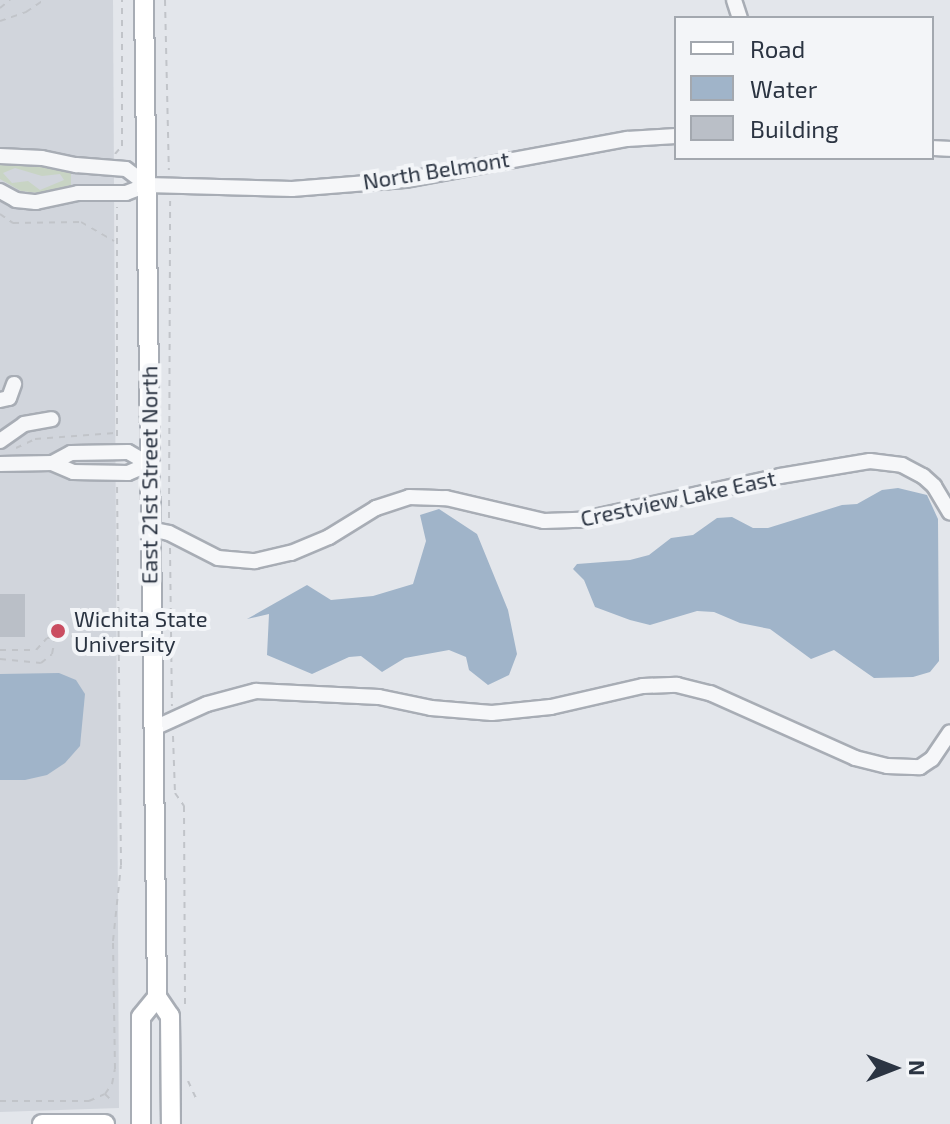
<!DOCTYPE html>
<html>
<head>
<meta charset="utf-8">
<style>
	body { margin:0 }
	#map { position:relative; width:950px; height:1124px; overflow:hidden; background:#e3e6eb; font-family:"Exo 2",sans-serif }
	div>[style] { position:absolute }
	.built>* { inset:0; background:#d1d5dc }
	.green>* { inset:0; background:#c8d4c4 }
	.water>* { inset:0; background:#a0b4c9 }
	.building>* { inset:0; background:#babfc7 }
	.path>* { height:2px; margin-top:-1px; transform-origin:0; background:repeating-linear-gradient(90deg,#c1c4c9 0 6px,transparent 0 12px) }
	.roads { filter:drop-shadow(2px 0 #a8adb5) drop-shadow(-2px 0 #a8adb5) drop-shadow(0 2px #a8adb5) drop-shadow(0 -2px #a8adb5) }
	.minor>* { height:14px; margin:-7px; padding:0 7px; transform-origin:7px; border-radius:7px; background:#f6f7f9 }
	.major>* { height:18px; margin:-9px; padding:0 9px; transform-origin:9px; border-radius:9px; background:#fff }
	.dots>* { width:22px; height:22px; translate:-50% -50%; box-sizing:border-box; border:4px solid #f3f5f8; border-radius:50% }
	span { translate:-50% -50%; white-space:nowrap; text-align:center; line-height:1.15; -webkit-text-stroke:8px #f3f5f8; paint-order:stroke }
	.street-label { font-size:22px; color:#2b3442 }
	.poi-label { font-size:22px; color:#2b3442 }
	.left { translate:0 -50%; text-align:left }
	.legend { position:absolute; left:674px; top:16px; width:260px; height:144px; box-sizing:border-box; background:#f3f5f8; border:2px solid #a3a8af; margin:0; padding:10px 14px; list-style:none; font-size:24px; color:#2b3442 }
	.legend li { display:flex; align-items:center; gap:16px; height:40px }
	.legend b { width:40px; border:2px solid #a3a8af }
	.north { position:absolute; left:854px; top:1028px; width:80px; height:80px; -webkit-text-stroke:6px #f3f5f8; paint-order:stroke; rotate:90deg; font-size:22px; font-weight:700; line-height:32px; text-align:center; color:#2b3442 }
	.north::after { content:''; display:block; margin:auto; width:28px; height:36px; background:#2b3442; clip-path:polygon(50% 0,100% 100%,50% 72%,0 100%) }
</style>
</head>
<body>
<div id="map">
	<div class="built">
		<div style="clip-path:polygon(0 0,113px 0,119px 1108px,0 1112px)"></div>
	</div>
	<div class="green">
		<div style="clip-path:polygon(evenodd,0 165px,42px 167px,71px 173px,71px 185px,39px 193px,21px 191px,0 179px,0 165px,15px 168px,42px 176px,60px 174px,64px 180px,40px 190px,28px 181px,12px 183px,3px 173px,15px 168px)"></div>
	</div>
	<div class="water">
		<div style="clip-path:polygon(898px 488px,927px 495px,938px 519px,939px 661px,930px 672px,913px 677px,874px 678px,834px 650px,811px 659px,770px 629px,740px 623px,714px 612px,697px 611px,650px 625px,630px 620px,595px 607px,584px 580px,573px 569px,577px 564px,630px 560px,649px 555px,671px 538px,693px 535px,717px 518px,732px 517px,753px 528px,768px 528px,842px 505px,857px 504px,882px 490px)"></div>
		<div style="clip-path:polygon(439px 509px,477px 534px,508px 610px,517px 654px,509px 675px,488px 685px,469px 670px,466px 657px,449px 650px,405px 658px,382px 672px,361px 656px,349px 657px,312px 674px,267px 655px,269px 614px,247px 619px,307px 585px,331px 600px,373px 596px,413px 584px,426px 541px,420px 515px)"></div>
		<div style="clip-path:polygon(59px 673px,76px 680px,85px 694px,80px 746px,65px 763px,47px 775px,25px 780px,0 780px,0 674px)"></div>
	</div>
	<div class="building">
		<div style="clip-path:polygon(0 594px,25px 594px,25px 637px,0 637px)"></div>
	</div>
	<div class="path">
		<div style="left:165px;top:0;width:170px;rotate:88.7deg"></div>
		<div style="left:0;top:8px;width:13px;rotate:-39deg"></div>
		<div style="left:0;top:21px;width:28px;rotate:-19deg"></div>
		<div style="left:26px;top:12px;width:22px;rotate:-34deg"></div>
		<div style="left:115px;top:154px;width:11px;rotate:-49deg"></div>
		<div style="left:122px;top:146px;width:146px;rotate:-90deg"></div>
		<div style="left:0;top:214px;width:16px;rotate:35deg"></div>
		<div style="left:13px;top:223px;width:68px;rotate:-0.8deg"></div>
		<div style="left:81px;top:222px;width:38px;rotate:30deg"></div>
		<div style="left:117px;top:436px;width:229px;rotate:-90deg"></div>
		<div style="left:16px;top:448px;width:21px;rotate:-25deg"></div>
		<div style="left:35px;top:439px;width:80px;rotate:-4.3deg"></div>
		<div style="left:169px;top:518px;width:317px;rotate:-89.8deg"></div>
		<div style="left:170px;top:548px;width:158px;rotate:89.3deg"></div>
		<div style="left:0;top:650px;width:36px"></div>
		<div style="left:36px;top:650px;width:16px;rotate:-47deg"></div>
		<div style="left:47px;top:638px;width:28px;rotate:-4deg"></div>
		<div style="left:0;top:659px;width:41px;rotate:5.6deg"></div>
		<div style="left:41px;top:663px;width:14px;rotate:-39deg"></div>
		<div style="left:52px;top:654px;width:15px;rotate:-79deg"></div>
		<div style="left:173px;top:736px;width:57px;rotate:88deg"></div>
		<div style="left:175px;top:793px;width:16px;rotate:55deg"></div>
		<div style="left:184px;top:806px;width:201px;rotate:89.7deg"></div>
		<div style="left:188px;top:1081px;width:19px;rotate:65deg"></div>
		<div style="left:105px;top:1094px;width:12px;rotate:-55deg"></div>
		<div style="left:112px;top:1084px;width:15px;rotate:-79deg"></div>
		<div style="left:115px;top:1069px;width:128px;rotate:-90.9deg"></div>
		<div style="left:113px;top:941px;width:76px;rotate:-84deg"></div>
		<div style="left:121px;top:865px;width:378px;rotate:-90.6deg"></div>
		<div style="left:0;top:1101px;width:89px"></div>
		<div style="left:89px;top:1101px;width:17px;rotate:-24deg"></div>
		<div style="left:105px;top:1094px;width:8px;rotate:45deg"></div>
	</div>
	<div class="roads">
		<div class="minor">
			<div style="left:734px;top:0;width:19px;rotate:72deg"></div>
			<div style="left:932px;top:148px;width:18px;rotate:3deg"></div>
			<div style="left:0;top:156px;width:42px;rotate:2.7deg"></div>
			<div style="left:42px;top:158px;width:35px;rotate:12deg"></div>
			<div style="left:76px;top:165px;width:50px;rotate:4.6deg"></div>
			<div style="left:126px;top:169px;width:26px;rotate:37deg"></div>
			<div style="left:0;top:191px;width:18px;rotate:29deg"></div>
			<div style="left:16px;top:200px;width:20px;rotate:6deg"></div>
			<div style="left:36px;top:202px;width:43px;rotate:-12.1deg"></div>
			<div style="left:78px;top:193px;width:48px"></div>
			<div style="left:126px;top:193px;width:22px;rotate:-21deg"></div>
			<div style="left:147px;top:185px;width:145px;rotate:1.6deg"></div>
			<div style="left:292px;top:189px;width:113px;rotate:-4.6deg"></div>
			<div style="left:405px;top:180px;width:226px;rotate:-10.5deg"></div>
			<div style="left:627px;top:139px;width:49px;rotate:-3.5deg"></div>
			<div style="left:0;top:400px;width:9px;rotate:-13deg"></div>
			<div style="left:9px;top:398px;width:15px;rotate:-70deg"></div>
			<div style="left:0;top:441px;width:29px;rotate:-35deg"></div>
			<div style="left:24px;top:424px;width:28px;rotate:-10deg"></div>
			<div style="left:0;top:464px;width:52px;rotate:-1.1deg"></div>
			<div style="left:52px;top:463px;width:23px;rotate:23deg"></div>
			<div style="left:73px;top:472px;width:55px;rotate:1deg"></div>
			<div style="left:128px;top:473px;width:23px;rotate:-23deg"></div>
			<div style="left:149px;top:464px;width:24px;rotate:-150deg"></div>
			<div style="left:128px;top:452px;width:57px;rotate:179deg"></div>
			<div style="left:71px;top:453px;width:21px;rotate:152deg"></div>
			<div style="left:150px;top:529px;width:19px;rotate:12deg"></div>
			<div style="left:169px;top:533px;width:55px;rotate:27deg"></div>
			<div style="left:218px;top:558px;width:37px;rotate:5deg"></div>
			<div style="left:255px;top:561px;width:37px;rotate:-13deg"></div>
			<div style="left:291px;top:553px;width:41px;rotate:-22.8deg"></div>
			<div style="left:329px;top:537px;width:55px;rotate:-31.7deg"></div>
			<div style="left:376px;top:508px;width:35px;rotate:-18deg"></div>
			<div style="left:409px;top:497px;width:37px;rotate:2deg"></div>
			<div style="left:446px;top:498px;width:101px;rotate:13.2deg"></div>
			<div style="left:544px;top:521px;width:36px;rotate:-2deg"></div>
			<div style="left:580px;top:520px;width:205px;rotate:-12.4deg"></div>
			<div style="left:780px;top:476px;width:91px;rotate:-9.5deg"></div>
			<div style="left:870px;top:461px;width:32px;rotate:7deg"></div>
			<div style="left:902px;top:465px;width:24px;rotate:28deg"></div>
			<div style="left:923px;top:476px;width:15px;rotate:42deg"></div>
			<div style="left:934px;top:486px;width:31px;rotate:59deg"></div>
			<div style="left:152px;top:729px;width:60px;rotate:-24.4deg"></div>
			<div style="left:207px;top:704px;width:51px;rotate:-14.9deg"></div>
			<div style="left:256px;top:691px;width:123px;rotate:2.8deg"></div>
			<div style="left:379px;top:697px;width:53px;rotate:11.9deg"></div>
			<div style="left:431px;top:708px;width:61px;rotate:4.7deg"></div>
			<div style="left:492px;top:713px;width:59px;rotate:-5.8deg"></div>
			<div style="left:551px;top:707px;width:94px;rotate:-12.9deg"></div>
			<div style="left:643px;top:686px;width:34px;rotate:-2deg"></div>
			<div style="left:677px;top:685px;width:34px;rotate:14deg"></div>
			<div style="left:710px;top:693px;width:159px;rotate:24.1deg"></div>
			<div style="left:855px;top:758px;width:33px;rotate:14deg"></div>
			<div style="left:887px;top:766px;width:33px;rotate:2deg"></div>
			<div style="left:920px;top:767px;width:14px;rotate:-34deg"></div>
			<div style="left:932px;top:759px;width:32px;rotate:-56deg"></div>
		</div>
		<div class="major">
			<div style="left:144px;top:0;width:997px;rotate:89.25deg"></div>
			<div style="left:157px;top:997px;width:23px;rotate:56deg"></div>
			<div style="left:170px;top:1016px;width:108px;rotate:89.5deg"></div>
			<div style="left:42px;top:1124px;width:63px"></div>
			<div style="left:141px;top:1124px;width:107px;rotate:-90deg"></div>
			<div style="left:141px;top:1017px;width:26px;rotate:-51deg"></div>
		</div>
	</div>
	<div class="dots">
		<div style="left:58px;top:631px;background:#ca4d61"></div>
	</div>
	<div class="street-label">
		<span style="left:436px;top:170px;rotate:-9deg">North Belmont</span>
		<span style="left:149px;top:475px;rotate:-90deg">East 21st Street North</span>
		<span style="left:678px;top:498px;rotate:-12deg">Crestview Lake East</span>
	</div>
	<div class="poi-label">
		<span class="left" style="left:74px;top:631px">Wichita State<br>University</span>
	</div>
	<ul class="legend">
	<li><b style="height:10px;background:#fff"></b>Road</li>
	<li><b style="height:22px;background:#a0b4c9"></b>Water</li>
	<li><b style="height:22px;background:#babfc7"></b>Building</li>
	</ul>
	<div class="north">N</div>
</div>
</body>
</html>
